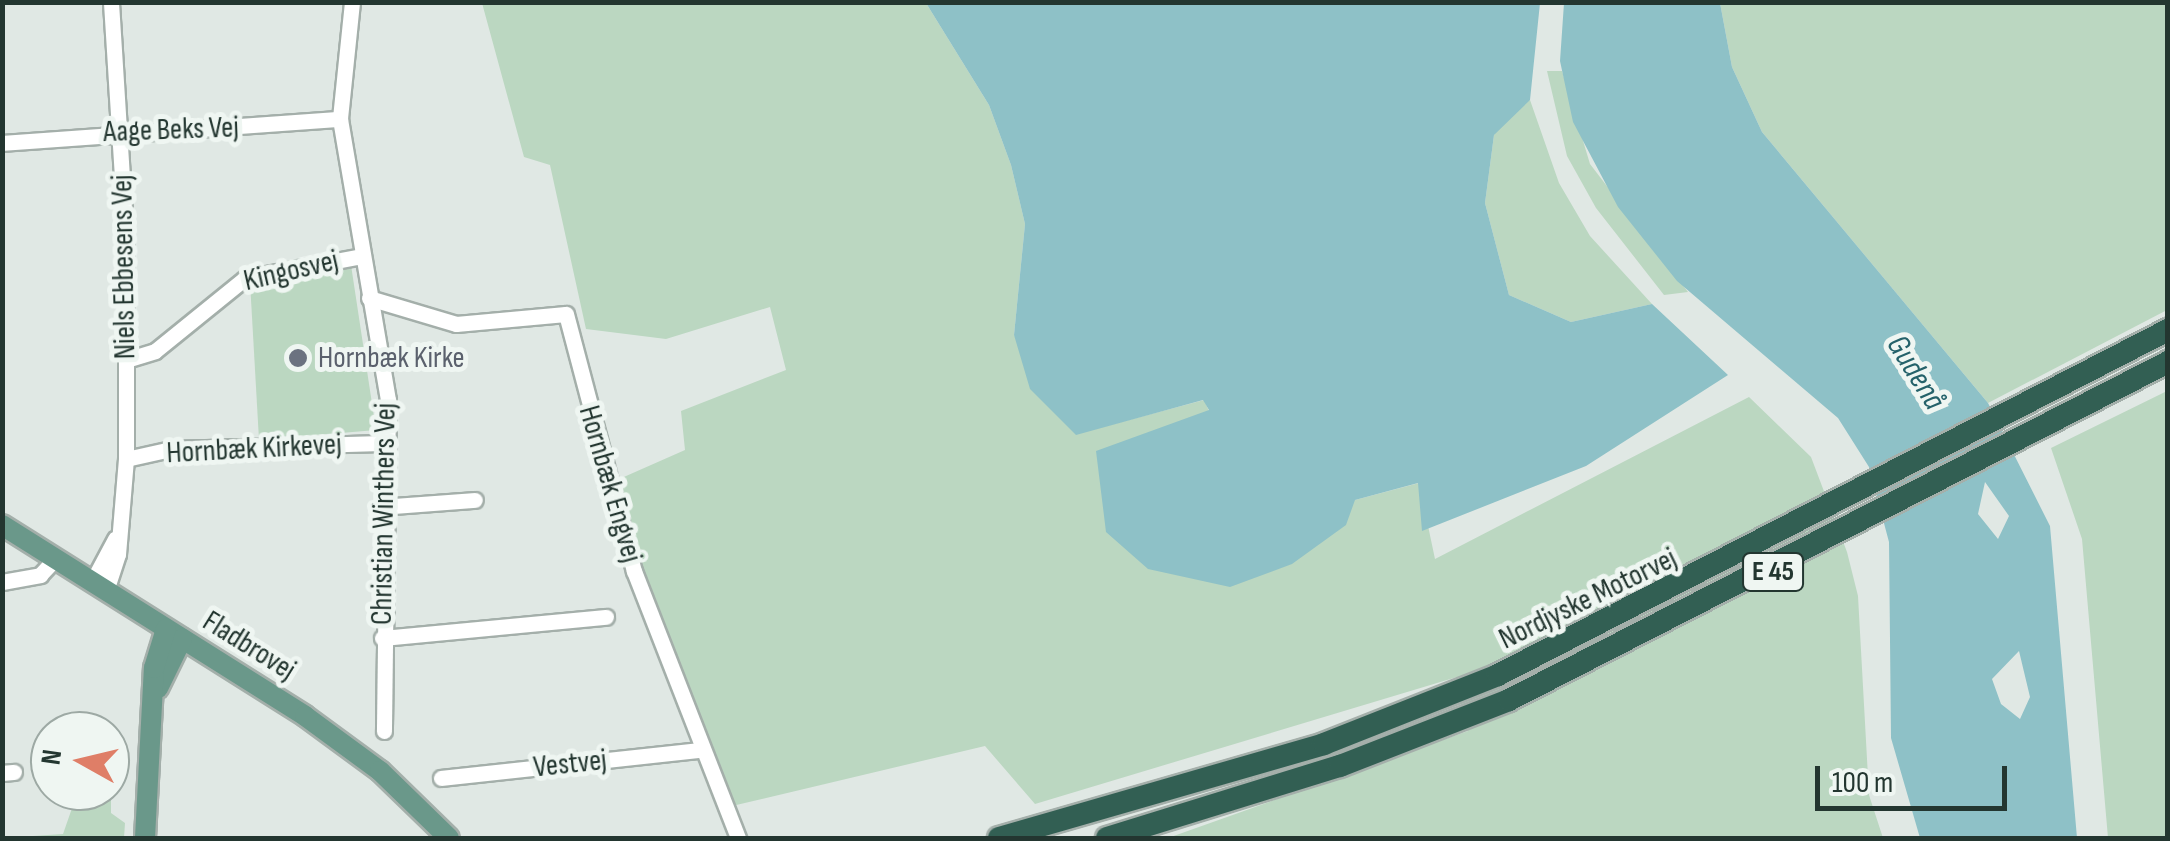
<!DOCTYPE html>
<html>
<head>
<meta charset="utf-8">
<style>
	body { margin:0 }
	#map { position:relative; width:2170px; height:841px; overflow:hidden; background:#e0e8e4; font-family:"Sofia Sans Condensed",sans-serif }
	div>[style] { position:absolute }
	.green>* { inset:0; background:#bbd7c1 }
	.water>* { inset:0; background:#8ec1c7 }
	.roads { filter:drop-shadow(2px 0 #a4afaa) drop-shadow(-2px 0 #a4afaa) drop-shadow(0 2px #a4afaa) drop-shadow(0 -2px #a4afaa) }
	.minor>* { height:15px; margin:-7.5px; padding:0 7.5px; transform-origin:7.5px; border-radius:7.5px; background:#fff }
	.major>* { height:20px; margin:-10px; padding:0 10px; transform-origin:10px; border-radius:10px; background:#6a988a }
	.highway>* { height:22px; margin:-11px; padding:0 11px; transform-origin:11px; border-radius:11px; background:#325f53 }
	.dots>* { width:28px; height:28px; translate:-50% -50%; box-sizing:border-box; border:5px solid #eff6f2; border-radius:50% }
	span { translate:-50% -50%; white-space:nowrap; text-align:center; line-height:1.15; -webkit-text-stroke:10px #eff6f2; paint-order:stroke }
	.shield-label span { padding:2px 8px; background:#eff6f2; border:2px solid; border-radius:8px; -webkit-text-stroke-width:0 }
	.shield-label { font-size:28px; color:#233630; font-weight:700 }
	.street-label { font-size:30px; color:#233630 }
	.worship-label { font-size:30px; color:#5b616d }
	.left { translate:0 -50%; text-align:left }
	.water-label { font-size:32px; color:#25626a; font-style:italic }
	.frame { position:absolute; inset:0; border:5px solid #233630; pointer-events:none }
	.north { position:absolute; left:30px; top:711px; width:100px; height:100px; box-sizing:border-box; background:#eff6f2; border:2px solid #9da9a4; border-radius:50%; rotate:278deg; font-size:28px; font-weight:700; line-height:40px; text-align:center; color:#233630 }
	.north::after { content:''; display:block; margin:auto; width:35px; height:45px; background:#df7e67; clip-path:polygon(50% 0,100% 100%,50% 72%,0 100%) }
	.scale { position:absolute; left:1815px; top:766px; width:192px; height:45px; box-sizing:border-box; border:5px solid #233630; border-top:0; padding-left:12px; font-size:30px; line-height:35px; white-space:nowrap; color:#233630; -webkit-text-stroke:8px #eff6f2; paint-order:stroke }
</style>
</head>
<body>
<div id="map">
	<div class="green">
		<div style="clip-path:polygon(482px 3px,926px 3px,989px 105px,1011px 165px,1025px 224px,1014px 335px,1076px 434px,1204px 400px,1209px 411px,1096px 452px,1355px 500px,1419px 483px,1435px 559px,1749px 397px,1811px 457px,1847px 552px,1858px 596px,1869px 795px,1883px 838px,1168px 838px,1468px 731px,1457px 677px,1035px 804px,985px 746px,732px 806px,645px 582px,617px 480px,685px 450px,681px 411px,786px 370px,770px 307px,666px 339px,586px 329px,550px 165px,524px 157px)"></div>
		<div style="clip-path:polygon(1720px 3px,2167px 3px,2167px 310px,1988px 403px,1762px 132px,1732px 67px)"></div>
		<div style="clip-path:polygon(1547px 71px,1562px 71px,1590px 164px,1688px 292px,1664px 295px,1596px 208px,1567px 156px)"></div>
		<div style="clip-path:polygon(1530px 100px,1559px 183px,1590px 236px,1652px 304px,1571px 322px,1509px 295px,1485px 203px,1494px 135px,1505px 115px)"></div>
		<div style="clip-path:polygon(351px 265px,376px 430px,259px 440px,250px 282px)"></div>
		<div style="clip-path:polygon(2167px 391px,2167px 838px,2108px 838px,2082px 539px,2051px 448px)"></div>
		<div style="clip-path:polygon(111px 761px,111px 813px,125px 823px,124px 838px,3px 838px,63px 834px,78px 791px,110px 791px)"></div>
	</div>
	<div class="water">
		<div style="clip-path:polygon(926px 3px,1540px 3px,1530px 100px,1494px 135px,1485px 203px,1509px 295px,1571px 322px,1652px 304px,1728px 375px,1586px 466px,1422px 531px,1418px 483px,1355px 500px,1346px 525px,1292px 564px,1230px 587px,1148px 569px,1106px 532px,1096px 451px,1209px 410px,1203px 400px,1076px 435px,1030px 389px,1014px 335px,1025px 224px,1011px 165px,989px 105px)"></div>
		<div style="clip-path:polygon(evenodd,1564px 3px,1720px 3px,1732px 67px,1762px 132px,1988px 403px,2050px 526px,2077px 838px,1920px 838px,1891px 738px,1889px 542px,1869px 467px,1838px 418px,1677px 281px,1618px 207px,1573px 122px,1560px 61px,1564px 3px,1985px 482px,2009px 516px,1998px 539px,1978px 514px,1985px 482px,1564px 3px,2019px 651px,2030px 697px,2020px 719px,2001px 704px,1992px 679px,2019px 651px)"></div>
	</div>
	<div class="roads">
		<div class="minor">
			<div style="left:352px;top:2px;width:118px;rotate:95.9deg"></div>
			<div style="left:340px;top:119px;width:285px;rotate:80.3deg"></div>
			<div style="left:388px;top:400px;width:331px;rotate:90.7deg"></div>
			<div style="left:2px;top:143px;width:339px;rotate:-4.1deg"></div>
			<div style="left:369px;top:298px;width:91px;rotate:16.6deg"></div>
			<div style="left:456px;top:324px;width:110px;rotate:-5.2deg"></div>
			<div style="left:566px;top:314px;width:266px;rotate:75.2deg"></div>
			<div style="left:634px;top:571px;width:287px;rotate:68.7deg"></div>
			<div style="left:126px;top:360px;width:30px;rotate:-17deg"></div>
			<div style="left:155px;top:351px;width:116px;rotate:-39deg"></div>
			<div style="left:245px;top:278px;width:119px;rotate:-10.6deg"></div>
			<div style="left:126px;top:459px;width:46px;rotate:-12.5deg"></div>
			<div style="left:171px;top:449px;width:211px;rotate:-1.6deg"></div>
			<div style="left:381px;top:507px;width:94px;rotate:-4.3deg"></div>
			<div style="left:2px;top:582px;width:39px;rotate:-10deg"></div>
			<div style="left:40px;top:575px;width:22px;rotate:-47deg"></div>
			<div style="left:92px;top:582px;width:49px;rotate:-61.9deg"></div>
			<div style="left:106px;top:591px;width:39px;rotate:-72deg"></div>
			<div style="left:118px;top:554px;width:95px;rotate:-85.2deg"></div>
			<div style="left:126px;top:459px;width:218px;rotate:-90deg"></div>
			<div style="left:126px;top:241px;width:239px;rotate:-93.6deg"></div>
			<div style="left:382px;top:638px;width:225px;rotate:-5.4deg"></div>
			<div style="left:2px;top:773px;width:12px;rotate:-5deg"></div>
			<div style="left:441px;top:778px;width:260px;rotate:-6.2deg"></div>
		</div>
		<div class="major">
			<div style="left:2px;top:525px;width:358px;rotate:32.2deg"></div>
			<div style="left:305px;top:716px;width:93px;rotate:36.3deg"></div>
			<div style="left:380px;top:771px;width:96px;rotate:44.2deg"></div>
			<div style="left:158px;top:688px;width:55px;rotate:-63.9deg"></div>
			<div style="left:145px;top:838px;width:170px;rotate:-87deg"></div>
			<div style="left:154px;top:668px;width:41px;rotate:-72.9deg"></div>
		</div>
		<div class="highway">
			<div style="left:999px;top:838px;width:338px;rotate:-16.1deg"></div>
			<div style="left:1324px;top:744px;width:187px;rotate:-21.6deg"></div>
			<div style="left:1498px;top:675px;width:754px;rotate:-27.25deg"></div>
			<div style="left:1107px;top:838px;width:244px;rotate:-17.2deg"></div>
			<div style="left:1340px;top:766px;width:181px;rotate:-21.3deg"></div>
			<div style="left:1509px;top:700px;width:741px;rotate:-27.15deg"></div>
		</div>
	</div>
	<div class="dots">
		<div style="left:298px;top:358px;background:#6b7280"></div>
	</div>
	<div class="shield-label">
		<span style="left:1773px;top:572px">E 45</span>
	</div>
	<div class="street-label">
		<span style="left:171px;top:130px;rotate:-2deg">Aage Beks Vej</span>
		<span style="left:124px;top:267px;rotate:-91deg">Niels Ebbesens Vej</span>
		<span style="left:291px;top:271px;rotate:-13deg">Kingosvej</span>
		<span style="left:254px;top:449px;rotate:-3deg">Hornbæk Kirkevej</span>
		<span style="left:610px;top:484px;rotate:74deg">Hornbæk Engvej</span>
		<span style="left:384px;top:514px;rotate:-89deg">Christian Winthers Vej</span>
		<span style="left:1588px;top:599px;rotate:-26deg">Nordjyske Motorvej</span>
		<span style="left:249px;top:646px;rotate:32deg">Fladbrovej</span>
		<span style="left:570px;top:764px;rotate:-6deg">Vestvej</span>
	</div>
	<div class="worship-label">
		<span class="left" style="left:318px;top:358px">Hornbæk Kirke</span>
	</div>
	<div class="water-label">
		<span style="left:1915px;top:373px;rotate:58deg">Gudenå</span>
	</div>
	<div class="frame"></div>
	<div class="north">N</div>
	<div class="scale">100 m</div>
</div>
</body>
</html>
